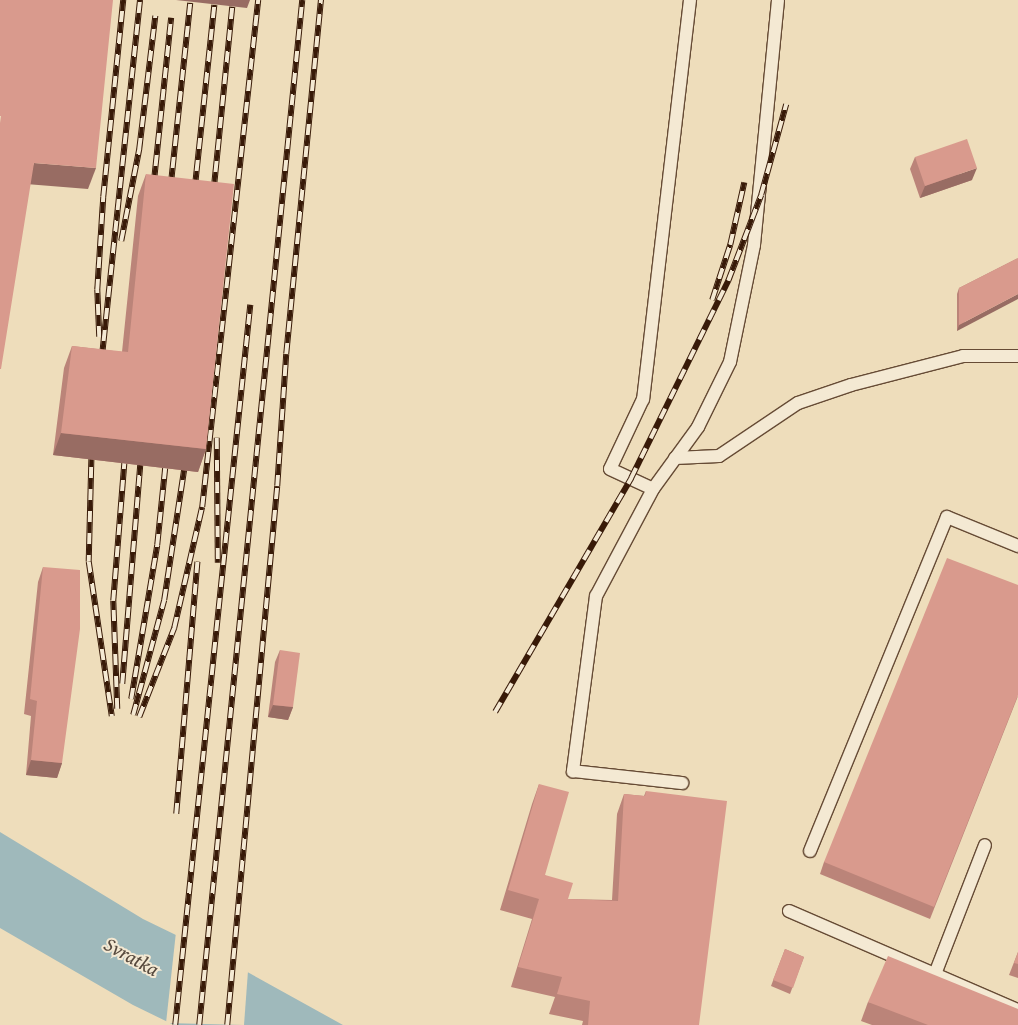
<!DOCTYPE html>
<html>
<head>
<meta charset="utf-8">
<style>
	body { margin:0 }
	#map { position:relative; width:1018px; height:1025px; overflow:hidden; background:#edb; font-family:"Gentium Book Plus",serif }
	div>[style] { position:absolute }
	.water>* { inset:0; background:#9fb9bb }
	.pier>* { inset:0; background:#edb }
	.roads { filter:drop-shadow(1px 0 #664b35) drop-shadow(-1px 0 #664b35) drop-shadow(0 1px #664b35) drop-shadow(0 -1px #664b35) }
	.lane>* { height:12px; margin:-6px; padding:0 6px; transform-origin:6px; border-radius:6px; background:#f4e9d3 }
	.rail>* { height:5.5px; margin-top:-2.75px; transform-origin:0; background:repeating-linear-gradient(90deg,#f4e9d3 0 11px,#381a08 0 22px); box-sizing:border-box; border-block:1px solid #381a08 }
	.wall>* { inset:0; background:#bb8479 }
	.shaded-wall>* { inset:0; background:#986c63 }
	.building>* { inset:0; background:#d99a8d }
	span { translate:-50% -50%; white-space:nowrap; text-align:center; line-height:1.15; -webkit-text-stroke:4px #f4e9d3; paint-order:stroke }
	.water-label { font-size:20px; color:#574a3e; font-style:italic }
</style>
</head>
<body>
<div id="map">
	<div class="water">
		<div style="clip-path:polygon(0 832px,143px 919px,213px 953px,343px 1025px,174px 1025px,133px 1005px,0 928px)"></div>
	</div>
	<div class="pier">
		<div style="clip-path:polygon(176px 932px,248px 971px,244px 1025px,166px 1023px)"></div>
	</div>
	<div class="roads">
		<div class="lane">
			<div style="left:690px;top:0;width:402px;rotate:96.7deg"></div>
			<div style="left:643px;top:399px;width:77px;rotate:115.2deg"></div>
			<div style="left:610px;top:469px;width:47px;rotate:24.9deg"></div>
			<div style="left:653px;top:489px;width:77px;rotate:-54deg"></div>
			<div style="left:698px;top:427px;width:72px;rotate:-63.8deg"></div>
			<div style="left:730px;top:362px;width:119px;rotate:-78.4deg"></div>
			<div style="left:754px;top:245px;width:246px;rotate:-84.4deg"></div>
			<div style="left:675px;top:458px;width:44px;rotate:-2.6deg"></div>
			<div style="left:719px;top:456px;width:95px;rotate:-33.9deg"></div>
			<div style="left:798px;top:403px;width:56px;rotate:-18.8deg"></div>
			<div style="left:851px;top:385px;width:116px;rotate:-14.5deg"></div>
			<div style="left:963px;top:356px;width:55px"></div>
			<div style="left:653px;top:489px;width:121px;rotate:118deg"></div>
			<div style="left:596px;top:596px;width:177px;rotate:97.5deg"></div>
			<div style="left:573px;top:771px;width:110px;rotate:6.3deg"></div>
			<div style="left:810px;top:851px;width:361px;rotate:-67.7deg"></div>
			<div style="left:947px;top:517px;width:77px;rotate:22.2deg"></div>
			<div style="left:789px;top:911px;width:249px;rotate:23.4deg"></div>
			<div style="left:935px;top:974px;width:138px;rotate:-68.8deg"></div>
		</div>
	</div>
	<div class="rail">
		<div style="left:153px;top:188px;width:171px;rotate:-84deg"></div>
		<div style="left:170px;top:190px;width:188px;rotate:-83.9deg"></div>
		<div style="left:194px;top:193px;width:189px;rotate:-83.9deg"></div>
		<div style="left:213px;top:194px;width:188px;rotate:-84.2deg"></div>
		<div style="left:121px;top:241px;width:94px;rotate:-78.9deg"></div>
		<div style="left:139px;top:149px;width:134px;rotate:-83.1deg"></div>
		<div style="left:712px;top:300px;width:58px;rotate:-71.9deg"></div>
		<div style="left:730px;top:245px;width:64px;rotate:-77.3deg"></div>
		<div style="left:99px;top:337px;width:47px;rotate:-92.4deg"></div>
		<div style="left:97px;top:290px;width:93px;rotate:-86.3deg"></div>
		<div style="left:103px;top:197px;width:198px;rotate:-84.2deg"></div>
		<div style="left:101px;top:363px;width:365px;rotate:-83.9deg"></div>
		<div style="left:217px;top:438px;width:125px;rotate:89.5deg"></div>
		<div style="left:92px;top:445px;width:117px;rotate:91.5deg"></div>
		<div style="left:89px;top:562px;width:156px;rotate:81.5deg"></div>
		<div style="left:122px;top:684px;width:220px;rotate:-85.3deg"></div>
		<div style="left:131px;top:699px;width:156px;rotate:-80.4deg"></div>
		<div style="left:157px;top:545px;width:77px;rotate:-84.1deg"></div>
		<div style="left:117px;top:709px;width:108px;rotate:-92.1deg"></div>
		<div style="left:113px;top:601px;width:138px;rotate:-85.4deg"></div>
		<div style="left:495px;top:712px;width:271px;rotate:-59.8deg"></div>
		<div style="left:631px;top:478px;width:220px;rotate:-63.8deg"></div>
		<div style="left:728px;top:281px;width:92px;rotate:-69deg"></div>
		<div style="left:761px;top:195px;width:94px;rotate:-74.6deg"></div>
		<div style="left:133px;top:715px;width:119px;rotate:-74.9deg"></div>
		<div style="left:164px;top:600px;width:132px;rotate:-81.3deg"></div>
		<div style="left:139px;top:717px;width:96px;rotate:-68.5deg"></div>
		<div style="left:174px;top:628px;width:124px;rotate:-77deg"></div>
		<div style="left:202px;top:507px;width:510px;rotate:-83.7deg"></div>
		<div style="left:176px;top:814px;width:253px;rotate:-85.2deg"></div>
		<div style="left:175px;top:1025px;width:724px;rotate:-84.05deg"></div>
		<div style="left:199px;top:1025px;width:1030px;rotate:-84.26deg"></div>
		<div style="left:227px;top:1025px;width:541px;rotate:-84.7deg"></div>
		<div style="left:277px;top:486px;width:132px;rotate:-86.1deg"></div>
		<div style="left:286px;top:354px;width:356px;rotate:-84.4deg"></div>
	</div>
	<div class="wall">
		<div style="clip-path:polygon(915px 157px,972px 180px,920px 198px,910px 169px)"></div>
		<div style="clip-path:polygon(146px 174px,206px 449px,198px 472px,53px 455px,64px 368px,72px 346px,122px 352px,138px 196px)"></div>
		<div style="clip-path:polygon(1018px 258px,957px 331px,957px 294px,959px 288px)"></div>
		<div style="clip-path:polygon(43px 567px,62px 763px,57px 778px,26px 775px,31px 716px,24px 714px,38px 582px)"></div>
		<div style="clip-path:polygon(280px 650px,293px 707px,288px 720px,268px 717px,275px 662px)"></div>
		<div style="clip-path:polygon(1018px 696px,930px 919px,820px 874px,824px 862px)"></div>
		<div style="clip-path:polygon(539px 784px,545px 875px,568px 899px,612px 900px,617px 814px,624px 794px,644px 796px,646px 791px,699px 1025px,582px 1025px,583px 1021px,549px 1014px,555px 997px,511px 987px,532px 919px,500px 910px,532px 804px)"></div>
		<div style="clip-path:polygon(785px 949px,804px 957px,790px 994px,771px 986px)"></div>
		<div style="clip-path:polygon(1018px 952px,1018px 978px,1009px 975px)"></div>
		<div style="clip-path:polygon(868px 1002px,1018px 1025px,872px 1025px,861px 1021px)"></div>
	</div>
	<div class="shaded-wall">
		<div style="clip-path:polygon(176px 0,250px 0,247px 8px)"></div>
		<div style="clip-path:polygon(34px 163px,96px 168px,88px 189px,26px 184px)"></div>
		<div style="clip-path:polygon(977px 168px,972px 180px,920px 198px,925px 186px)"></div>
		<div style="clip-path:polygon(1018px 294px,1018px 299px,957px 331px,959px 325px)"></div>
		<div style="clip-path:polygon(61px 433px,206px 449px,198px 472px,53px 455px)"></div>
		<div style="clip-path:polygon(273px 705px,293px 707px,288px 720px,268px 717px)"></div>
		<div style="clip-path:polygon(31px 760px,62px 763px,57px 778px,26px 775px)"></div>
	</div>
	<div class="building">
		<div style="clip-path:polygon(0 0,113px 0,96px 168px,34px 163px,1px 369px,0 369px,0 123px,1px 116px,0 116px)"></div>
		<div style="clip-path:polygon(967px 139px,977px 168px,925px 186px,915px 157px)"></div>
		<div style="clip-path:polygon(146px 174px,234px 184px,206px 449px,61px 433px,72px 346px,128px 352px)"></div>
		<div style="clip-path:polygon(1018px 258px,1018px 294px,959px 325px,959px 288px)"></div>
		<div style="clip-path:polygon(947px 558px,1018px 585px,1018px 695px,934px 907px,824px 862px)"></div>
		<div style="clip-path:polygon(43px 567px,80px 570px,80px 629px,62px 763px,31px 760px,37px 701px,30px 699px)"></div>
		<div style="clip-path:polygon(280px 650px,300px 653px,293px 707px,273px 705px)"></div>
		<div style="clip-path:polygon(539px 784px,569px 792px,545px 875px,573px 883px,568px 899px,618px 901px,624px 794px,645px 796px,646px 791px,727px 801px,699px 1025px,588px 1025px,590px 1001px,557px 994px,562px 977px,518px 967px,539px 899px,508px 890px)"></div>
		<div style="clip-path:polygon(785px 949px,804px 957px,793px 988px,773px 980px)"></div>
		<div style="clip-path:polygon(1018px 952px,1018px 964px,1014px 963px)"></div>
		<div style="clip-path:polygon(888px 956px,1018px 1009px,1018px 1025px,928px 1025px,868px 1002px)"></div>
	</div>
	<div class="water-label">
		<span style="left:132px;top:956px;rotate:29deg">Svratka</span>
	</div>
</div>
</body>
</html>
